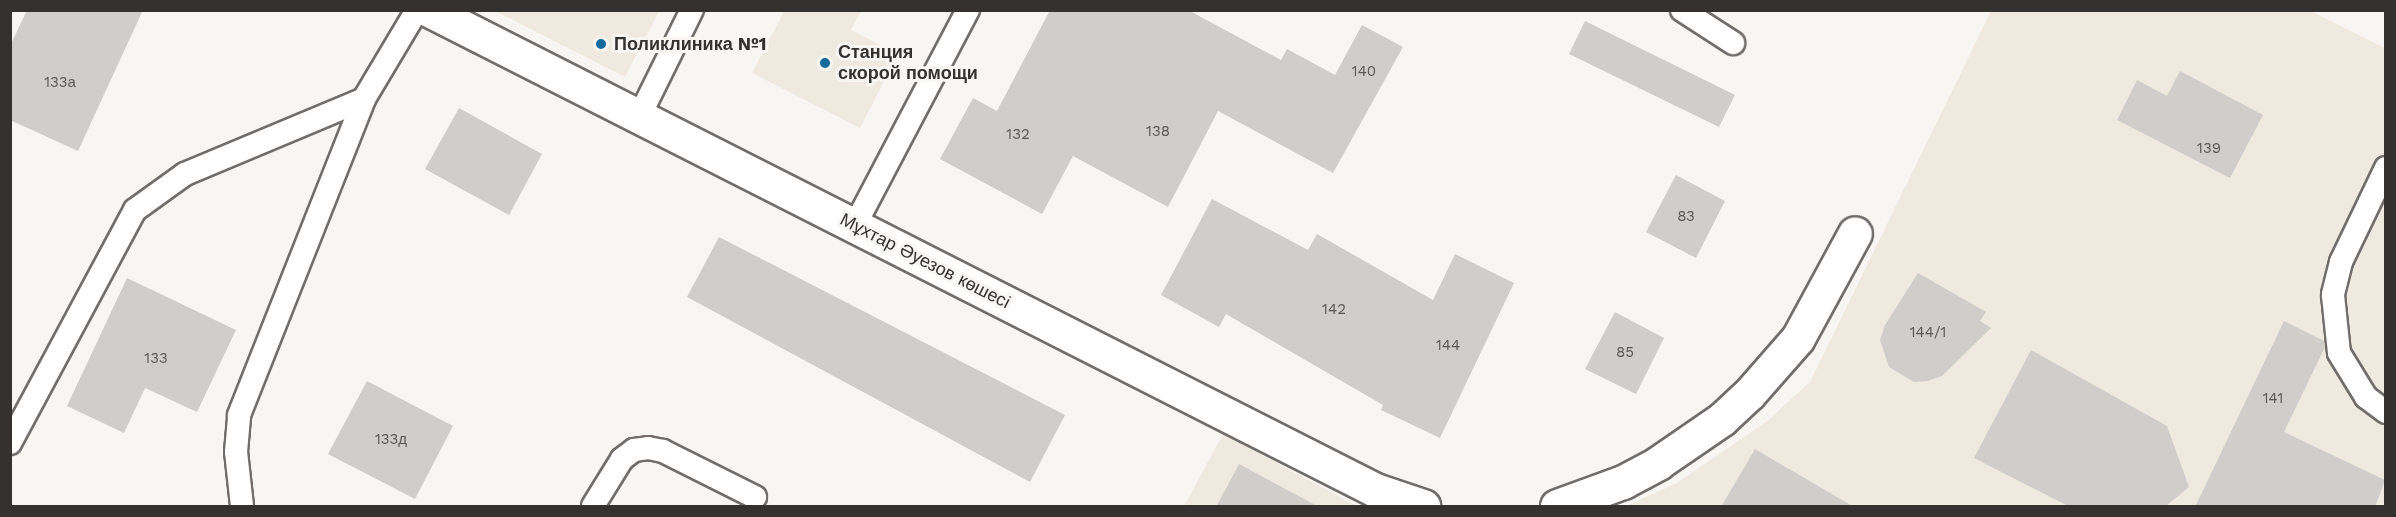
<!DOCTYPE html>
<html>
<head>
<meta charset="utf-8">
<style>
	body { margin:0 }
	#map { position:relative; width:2396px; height:517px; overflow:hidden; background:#f8f6f3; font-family:"Work Sans",sans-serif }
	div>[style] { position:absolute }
	.built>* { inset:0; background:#f0e9df }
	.building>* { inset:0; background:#d0cdca }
	.roads { filter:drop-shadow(2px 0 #706d6b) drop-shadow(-2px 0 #706d6b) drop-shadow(0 2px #706d6b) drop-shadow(0 -2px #706d6b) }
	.service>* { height:22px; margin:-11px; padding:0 11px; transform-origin:11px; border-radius:11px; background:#fff }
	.minor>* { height:33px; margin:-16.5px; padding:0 16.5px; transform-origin:16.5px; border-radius:16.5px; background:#fff }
	.dots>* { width:16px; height:16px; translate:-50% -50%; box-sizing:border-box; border:3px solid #f8f6f3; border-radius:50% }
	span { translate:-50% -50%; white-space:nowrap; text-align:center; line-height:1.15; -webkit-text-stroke:6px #f8f6f3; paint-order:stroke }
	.number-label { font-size:15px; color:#5a5957 }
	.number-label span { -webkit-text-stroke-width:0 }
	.poi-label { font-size:18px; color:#333231; font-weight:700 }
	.left { translate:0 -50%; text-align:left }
	.street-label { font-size:18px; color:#333231 }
	.frame { position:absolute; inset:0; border:12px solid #333231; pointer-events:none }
</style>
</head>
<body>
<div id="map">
	<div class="built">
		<div style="clip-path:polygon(495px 11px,659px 11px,625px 77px)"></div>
		<div style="clip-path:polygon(784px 11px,861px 11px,851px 30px,898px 54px,860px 128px,752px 73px)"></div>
		<div style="clip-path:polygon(1991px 11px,2311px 11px,2385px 48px,2385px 506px,1626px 506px,1677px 483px,1766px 422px,1810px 382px)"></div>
		<div style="clip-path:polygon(1223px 434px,1357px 506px,1184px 506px)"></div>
	</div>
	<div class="building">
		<div style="clip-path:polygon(27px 10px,143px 10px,78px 151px,10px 120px,10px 46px)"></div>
		<div style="clip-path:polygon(1050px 10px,1188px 10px,1281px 60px,1287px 49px,1335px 75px,1362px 25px,1403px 47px,1333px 173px,1218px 111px,1168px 207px,1073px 156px,1042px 214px,940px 159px,973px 98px,997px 111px)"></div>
		<div style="clip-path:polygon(1585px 21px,1735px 95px,1719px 127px,1569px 54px)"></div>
		<div style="clip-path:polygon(2180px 71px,2263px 115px,2230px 178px,2117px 120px,2137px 80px,2167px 96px)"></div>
		<div style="clip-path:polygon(459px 108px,542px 154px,509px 215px,425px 169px)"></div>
		<div style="clip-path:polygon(1676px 175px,1725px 201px,1696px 258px,1646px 232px)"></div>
		<div style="clip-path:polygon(1212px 199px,1308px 250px,1317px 234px,1433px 300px,1455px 254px,1514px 283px,1440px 438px,1381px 410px,1383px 405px,1226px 314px,1219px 327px,1161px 295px)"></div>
		<div style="clip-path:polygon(719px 237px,1065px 415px,1030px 482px,687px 297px)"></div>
		<div style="clip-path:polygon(1918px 273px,1986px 312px,1980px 321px,1991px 328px,1942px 376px,1928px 381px,1914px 382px,1889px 367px,1880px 340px,1885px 325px)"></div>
		<div style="clip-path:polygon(127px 278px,236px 330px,197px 412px,145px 388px,124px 433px,67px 406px)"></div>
		<div style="clip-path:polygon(1615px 312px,1664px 338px,1636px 394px,1585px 369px)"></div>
		<div style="clip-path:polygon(2284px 321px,2324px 341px,2325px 347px,2284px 432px,2385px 480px,2375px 507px,2195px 507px)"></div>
		<div style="clip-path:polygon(2031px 350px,2167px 426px,2189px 487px,2165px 507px,2070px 507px,1974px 458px)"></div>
		<div style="clip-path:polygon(367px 381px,453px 426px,415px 499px,328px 454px)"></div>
		<div style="clip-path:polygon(1755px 449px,1854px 507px,1721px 507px)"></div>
		<div style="clip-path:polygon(1239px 464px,1319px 507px,1216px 507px)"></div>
	</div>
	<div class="roads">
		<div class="service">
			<div style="left:1682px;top:10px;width:61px;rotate:32.9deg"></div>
			<div style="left:640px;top:115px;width:117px;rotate:-63.7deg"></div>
			<div style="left:2386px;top:168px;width:104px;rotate:115.6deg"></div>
			<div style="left:2341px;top:262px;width:34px;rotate:104deg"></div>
			<div style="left:2333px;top:295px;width:58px;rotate:84.1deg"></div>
			<div style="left:2339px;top:353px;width:52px;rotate:58.5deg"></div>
			<div style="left:2366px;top:397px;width:25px;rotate:37deg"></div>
			<div style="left:855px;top:225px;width:243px;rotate:-62.3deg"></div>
			<div style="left:10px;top:443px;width:264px;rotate:-61.8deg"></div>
			<div style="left:135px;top:210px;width:62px;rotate:-35.8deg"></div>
			<div style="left:185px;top:174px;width:194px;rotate:-22.7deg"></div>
			<div style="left:242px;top:506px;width:54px;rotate:-96.3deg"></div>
			<div style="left:236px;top:452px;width:37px;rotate:-85deg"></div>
			<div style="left:239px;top:415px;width:340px;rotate:-68.4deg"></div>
			<div style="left:364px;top:99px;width:104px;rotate:-59.2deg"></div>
			<div style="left:593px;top:506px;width:55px;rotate:-58.3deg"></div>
			<div style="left:622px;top:459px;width:15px;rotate:-37deg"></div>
			<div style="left:634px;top:450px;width:14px;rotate:-8deg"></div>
			<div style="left:648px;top:448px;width:15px;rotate:11deg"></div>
			<div style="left:663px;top:451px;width:103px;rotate:26.6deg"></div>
		</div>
		<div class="minor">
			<div style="left:429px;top:10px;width:1061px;rotate:26.9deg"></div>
			<div style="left:1375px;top:490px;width:51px;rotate:18.4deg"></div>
			<div style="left:1557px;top:506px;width:70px;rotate:-20deg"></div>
			<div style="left:1623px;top:482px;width:40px;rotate:-28deg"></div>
			<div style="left:1658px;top:463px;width:78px;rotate:-34.5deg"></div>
			<div style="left:1722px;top:419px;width:37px;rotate:-43deg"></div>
			<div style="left:1749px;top:394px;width:74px;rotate:-48.8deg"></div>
			<div style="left:1798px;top:338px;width:119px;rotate:-61.5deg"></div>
		</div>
	</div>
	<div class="dots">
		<div style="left:601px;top:44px;background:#136b9b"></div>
		<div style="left:825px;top:63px;background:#136b9b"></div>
	</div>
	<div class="number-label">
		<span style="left:1364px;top:72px">140</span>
		<span style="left:60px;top:83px">133а</span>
		<span style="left:1158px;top:132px">138</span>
		<span style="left:1018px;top:135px">132</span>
		<span style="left:2209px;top:149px">139</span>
		<span style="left:1686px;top:217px">83</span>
		<span style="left:1334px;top:310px">142</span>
		<span style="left:1928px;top:333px">144/1</span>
		<span style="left:1448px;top:346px">144</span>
		<span style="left:1625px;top:353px">85</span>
		<span style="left:156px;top:359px">133</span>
		<span style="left:2273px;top:399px">141</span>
		<span style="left:391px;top:440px">133д</span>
	</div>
	<div class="poi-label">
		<span class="left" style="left:614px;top:44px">Поликлиника №1</span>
		<span class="left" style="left:838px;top:63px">Станция<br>скорой помощи</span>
	</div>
	<div class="street-label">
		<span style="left:925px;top:261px;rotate:27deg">Мұхтар Әуезов көшесі</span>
	</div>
	<div class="frame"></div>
</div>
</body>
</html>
